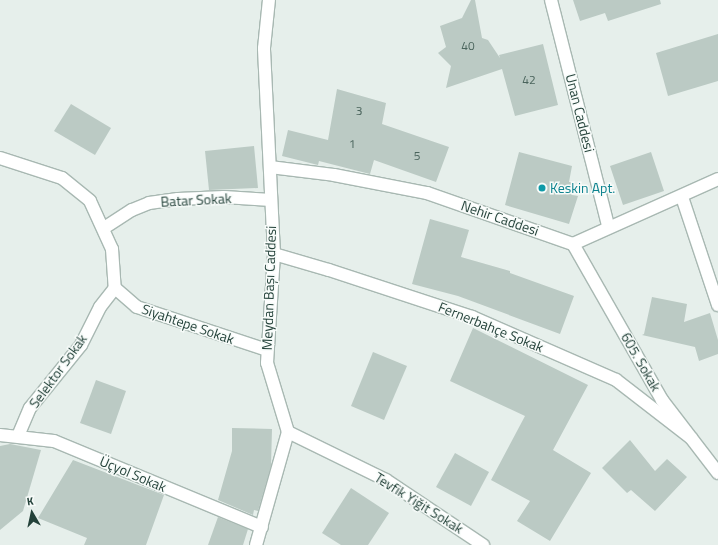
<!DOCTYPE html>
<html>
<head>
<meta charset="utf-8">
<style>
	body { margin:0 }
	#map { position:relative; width:718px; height:545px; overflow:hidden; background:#e6efeb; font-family:"Titillium Web",sans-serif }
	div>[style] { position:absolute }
	.building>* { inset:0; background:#bbcac4 }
	.roads { filter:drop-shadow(1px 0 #a8b8b2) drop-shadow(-1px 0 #a8b8b2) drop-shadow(0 1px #a8b8b2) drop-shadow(0 -1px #a8b8b2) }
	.minor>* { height:12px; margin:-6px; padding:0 6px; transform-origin:6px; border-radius:6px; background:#fff }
	.tertiary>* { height:12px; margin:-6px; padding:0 6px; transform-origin:6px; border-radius:6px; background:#fff }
	.dots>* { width:11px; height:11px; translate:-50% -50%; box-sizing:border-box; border:2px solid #f7fbf9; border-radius:50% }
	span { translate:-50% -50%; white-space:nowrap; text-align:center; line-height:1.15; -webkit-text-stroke:3px #f7fbf9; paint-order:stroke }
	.number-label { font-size:12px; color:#4a645c }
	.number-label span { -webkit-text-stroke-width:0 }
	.street-label { font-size:14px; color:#24423a }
	.culture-label { font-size:14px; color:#0d838f }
	.left { translate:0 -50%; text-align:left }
	.north { position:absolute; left:12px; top:493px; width:40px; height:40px; -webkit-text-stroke:3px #f7fbf9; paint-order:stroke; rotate:351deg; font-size:11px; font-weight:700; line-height:16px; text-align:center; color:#24423a }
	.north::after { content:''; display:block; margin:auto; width:14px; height:18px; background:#24423a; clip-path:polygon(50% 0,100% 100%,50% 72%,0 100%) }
</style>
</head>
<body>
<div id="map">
	<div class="building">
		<div style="clip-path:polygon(471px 0,475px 0,482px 38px,488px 40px,500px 58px,499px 55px,543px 44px,558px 105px,515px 116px,502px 69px,446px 88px,451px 66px,438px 53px,446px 47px,440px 26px,462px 18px)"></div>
		<div style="clip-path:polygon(573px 0,660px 0,661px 4px,608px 21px,605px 13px,580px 21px)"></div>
		<div style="clip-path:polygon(718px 34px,718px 81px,668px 96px,656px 53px)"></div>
		<div style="clip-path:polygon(337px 89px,386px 103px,382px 124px,449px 147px,436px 182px,374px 160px,370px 174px,319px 161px,318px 165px,282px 156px,288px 130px,328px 140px)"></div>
		<div style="clip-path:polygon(71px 104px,111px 128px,95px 155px,54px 131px)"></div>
		<div style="clip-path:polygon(254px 146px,258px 188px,209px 190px,205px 151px)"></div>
		<div style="clip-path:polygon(519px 152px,572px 166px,569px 182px,575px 182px,572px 195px,578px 196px,569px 224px,505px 205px)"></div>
		<div style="clip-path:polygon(651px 152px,664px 191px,623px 205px,610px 166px)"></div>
		<div style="clip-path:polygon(430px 219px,469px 230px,461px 257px,510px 271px,510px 273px,574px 296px,560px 334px,458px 296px,412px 284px)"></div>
		<div style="clip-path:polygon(652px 297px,687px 304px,684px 322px,710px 313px,718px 340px,718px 354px,699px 361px,695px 347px,642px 335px,644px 334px)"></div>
		<div style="clip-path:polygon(473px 328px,588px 385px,553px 450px,591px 473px,550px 541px,517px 521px,530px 501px,491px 480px,525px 416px,450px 381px)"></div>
		<div style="clip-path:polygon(373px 352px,407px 366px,384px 420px,351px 406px)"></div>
		<div style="clip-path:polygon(96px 380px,126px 391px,111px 434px,80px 423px)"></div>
		<div style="clip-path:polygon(232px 428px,272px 429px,271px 466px,258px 511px,254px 510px,253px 515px,218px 500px,232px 451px)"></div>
		<div style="clip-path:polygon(630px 440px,655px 471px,667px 459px,687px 477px,655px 511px,631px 490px,627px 493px,602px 468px)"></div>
		<div style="clip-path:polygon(10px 444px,41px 450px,23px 511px,0 530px,0 446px)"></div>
		<div style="clip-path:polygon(455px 453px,489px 472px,471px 506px,436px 487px)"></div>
		<div style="clip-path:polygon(73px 460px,164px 495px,146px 545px,84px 545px,87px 538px,38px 518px)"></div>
		<div style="clip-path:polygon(351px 488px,389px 513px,368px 545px,341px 545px,322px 533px)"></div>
		<div style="clip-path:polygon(218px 517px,248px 529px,243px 545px,208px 545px)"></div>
	</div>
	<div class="roads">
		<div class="minor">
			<div style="left:0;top:158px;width:65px;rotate:17.9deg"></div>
			<div style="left:62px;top:178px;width:36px;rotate:39deg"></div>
			<div style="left:90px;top:201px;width:53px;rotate:65.4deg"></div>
			<div style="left:112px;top:249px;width:39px;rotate:86deg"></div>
			<div style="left:115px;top:288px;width:29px;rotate:41deg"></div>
			<div style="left:137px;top:307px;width:137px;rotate:18.3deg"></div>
			<div style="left:682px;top:197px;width:114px;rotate:71.6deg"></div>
			<div style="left:104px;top:228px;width:33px;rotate:-33deg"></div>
			<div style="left:132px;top:210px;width:18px;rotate:-22deg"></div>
			<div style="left:149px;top:203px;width:29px;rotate:-8deg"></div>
			<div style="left:178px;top:199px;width:46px;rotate:-2.5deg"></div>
			<div style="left:224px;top:197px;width:47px;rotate:3.7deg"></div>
			<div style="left:573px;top:244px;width:180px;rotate:60.3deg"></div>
			<div style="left:662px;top:400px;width:92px;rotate:52.5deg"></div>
			<div style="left:274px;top:254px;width:57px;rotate:16.2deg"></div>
			<div style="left:329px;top:270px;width:151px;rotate:18.2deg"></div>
			<div style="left:472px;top:317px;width:157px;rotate:23.6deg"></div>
			<div style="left:616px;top:380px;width:95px;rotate:37.7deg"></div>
			<div style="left:288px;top:432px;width:109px;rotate:26.1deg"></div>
			<div style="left:386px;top:480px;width:117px;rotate:33.8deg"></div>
			<div style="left:0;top:435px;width:54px;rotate:6.3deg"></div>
			<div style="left:54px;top:441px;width:225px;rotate:22.5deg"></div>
			<div style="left:18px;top:436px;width:30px;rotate:-67deg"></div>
			<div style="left:30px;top:408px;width:81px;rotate:-51deg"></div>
			<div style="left:81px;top:345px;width:42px;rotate:-63.4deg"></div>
			<div style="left:100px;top:307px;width:24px;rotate:-52deg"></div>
		</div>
		<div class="tertiary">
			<div style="left:551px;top:0;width:233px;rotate:75.8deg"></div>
			<div style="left:270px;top:167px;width:64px;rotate:7.1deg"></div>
			<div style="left:334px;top:175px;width:95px;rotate:11deg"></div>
			<div style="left:427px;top:193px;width:155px;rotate:19.3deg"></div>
			<div style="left:573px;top:244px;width:159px;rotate:-24.1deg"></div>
			<div style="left:256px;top:545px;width:117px;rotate:-74.2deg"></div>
			<div style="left:288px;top:432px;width:72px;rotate:-106.9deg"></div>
			<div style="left:267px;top:363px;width:109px;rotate:-86.3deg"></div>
			<div style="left:274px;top:254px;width:206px;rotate:-92.8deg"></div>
			<div style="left:264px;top:48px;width:48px;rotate:-84.1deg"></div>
		</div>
	</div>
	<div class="dots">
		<div style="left:542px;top:188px;background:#0f9aa8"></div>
	</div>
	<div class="number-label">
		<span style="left:468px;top:46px">40</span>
		<span style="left:529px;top:80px">42</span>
		<span style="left:359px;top:111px">3</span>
		<span style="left:352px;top:144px">1</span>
		<span style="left:417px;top:156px">5</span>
	</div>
	<div class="street-label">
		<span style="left:580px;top:113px;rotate:76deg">Unan Caddesi</span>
		<span style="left:196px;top:200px;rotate:-3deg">Batar Sokak</span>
		<span style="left:500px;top:218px;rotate:19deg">Nehir Caddesi</span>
		<span style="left:269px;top:288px;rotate:-88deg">Meydan Başı Caddesi</span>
		<span style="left:188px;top:324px;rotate:19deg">Siyahtepe Sokak</span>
		<span style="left:491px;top:327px;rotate:22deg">Fernerbahçe Sokak</span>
		<span style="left:641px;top:362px;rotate:60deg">605. Sokak</span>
		<span style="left:58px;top:371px;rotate:-54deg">Selektor Sokak</span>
		<span style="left:133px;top:474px;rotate:23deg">Üçyol Sokak</span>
		<span style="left:419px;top:503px;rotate:32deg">Tevfik Yiğit Sokak</span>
	</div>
	<div class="culture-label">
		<span class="left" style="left:550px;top:188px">Keskin Apt.</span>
	</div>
	<div class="north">K</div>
</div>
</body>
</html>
